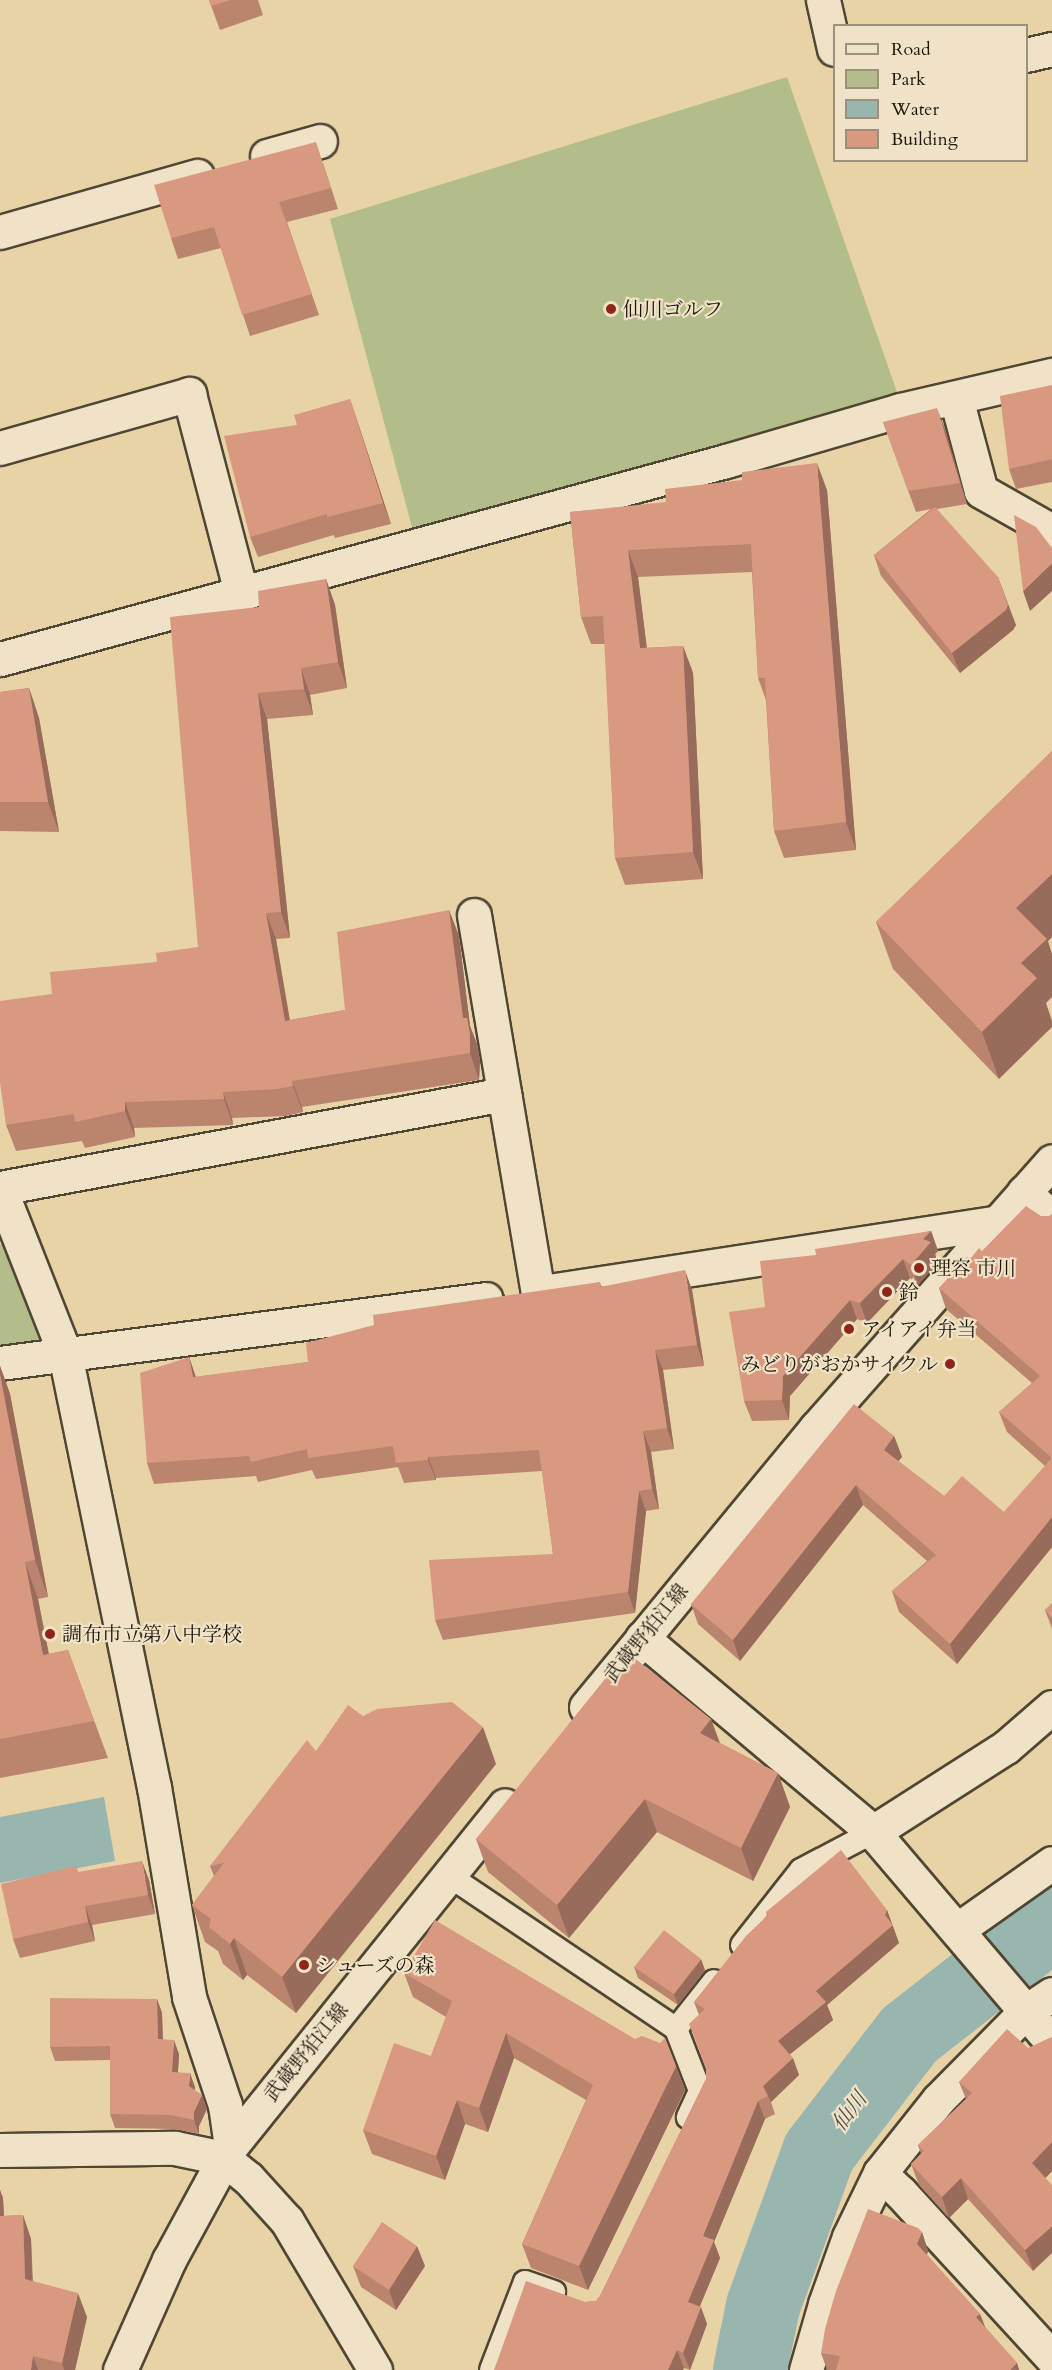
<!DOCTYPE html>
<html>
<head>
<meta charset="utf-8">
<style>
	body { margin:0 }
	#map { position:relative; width:1052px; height:2370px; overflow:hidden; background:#e8d3a7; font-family:Cardo,"Noto Serif JP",serif }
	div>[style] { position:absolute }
	.green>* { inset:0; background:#b3bd89 }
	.water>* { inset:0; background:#98b6af }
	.river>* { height:74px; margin:-37px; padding:0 37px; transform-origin:37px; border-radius:37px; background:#98b6af }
	.roads { filter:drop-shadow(2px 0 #504634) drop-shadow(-2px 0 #504634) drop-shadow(0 2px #504634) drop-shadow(0 -2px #504634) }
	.lane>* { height:22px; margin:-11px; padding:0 11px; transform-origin:11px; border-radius:11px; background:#f0e2c6 }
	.street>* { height:33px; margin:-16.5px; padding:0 16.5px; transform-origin:16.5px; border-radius:16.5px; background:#f0e2c6 }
	.secondary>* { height:33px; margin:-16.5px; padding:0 16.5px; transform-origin:16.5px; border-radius:16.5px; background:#f0e2c6 }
	.wall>* { inset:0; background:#bb846f }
	.shaded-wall>* { inset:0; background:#986b5a }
	.building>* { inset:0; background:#d99981 }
	.dots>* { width:16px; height:16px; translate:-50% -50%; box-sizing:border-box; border:3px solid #f0e2c6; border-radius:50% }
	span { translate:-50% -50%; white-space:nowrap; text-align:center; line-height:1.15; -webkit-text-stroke:4.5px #f0e2c6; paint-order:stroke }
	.poi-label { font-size:20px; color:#1e170e }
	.left { translate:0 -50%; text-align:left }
	.right { translate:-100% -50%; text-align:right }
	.street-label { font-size:20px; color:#1e170e }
	.water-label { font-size:21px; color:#494f46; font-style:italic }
	.legend { position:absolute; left:833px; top:24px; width:195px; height:138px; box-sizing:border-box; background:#f0e2c6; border:2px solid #9c917c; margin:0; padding:8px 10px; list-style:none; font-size:18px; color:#1e170e }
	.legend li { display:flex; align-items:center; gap:12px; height:30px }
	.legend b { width:30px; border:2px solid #9c917c }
</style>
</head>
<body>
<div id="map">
	<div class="green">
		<div style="clip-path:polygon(787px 77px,899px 398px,413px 531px,330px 219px)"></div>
		<div style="clip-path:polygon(0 1244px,5px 1247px,49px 1344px,0 1349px)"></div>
	</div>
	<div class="water">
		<div style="clip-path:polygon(104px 1797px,115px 1861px,0 1883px,0 1817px)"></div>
	</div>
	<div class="river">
		<div style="left:750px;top:2370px;width:65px;rotate:-78.5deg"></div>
		<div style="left:763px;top:2306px;width:164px;rotate:-70deg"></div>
		<div style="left:819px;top:2152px;width:148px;rotate:-52.4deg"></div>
		<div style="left:909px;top:2035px;width:182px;rotate:-38.1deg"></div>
	</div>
	<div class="roads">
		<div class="lane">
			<div style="left:448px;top:1875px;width:275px;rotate:34deg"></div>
			<div style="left:676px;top:2029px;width:66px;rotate:68.8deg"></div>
			<div style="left:700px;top:2091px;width:29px;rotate:115deg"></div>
			<div style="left:742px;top:1945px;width:95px;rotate:-51.8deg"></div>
			<div style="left:801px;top:1870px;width:81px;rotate:-27.8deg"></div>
			<div style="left:676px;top:2029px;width:61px;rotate:-51.6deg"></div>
			<div style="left:491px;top:2370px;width:94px;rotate:-68.9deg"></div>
			<div style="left:525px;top:2282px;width:31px;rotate:19deg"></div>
		</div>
		<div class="street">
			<div style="left:823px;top:0;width:50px;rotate:77.3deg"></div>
			<div style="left:1026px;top:55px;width:27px;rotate:-13deg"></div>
			<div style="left:267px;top:156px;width:55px;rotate:-15.8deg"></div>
			<div style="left:0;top:232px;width:205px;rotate:-15.9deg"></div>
			<div style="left:956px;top:398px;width:96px;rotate:75deg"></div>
			<div style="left:981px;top:491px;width:81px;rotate:29.4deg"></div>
			<div style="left:0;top:448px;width:197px;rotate:-15.9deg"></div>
			<div style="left:189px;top:394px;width:205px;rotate:75.3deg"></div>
			<div style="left:0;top:659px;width:753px;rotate:-15.26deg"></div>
			<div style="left:726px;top:461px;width:181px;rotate:-16.3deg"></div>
			<div style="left:900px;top:410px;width:156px;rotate:-13deg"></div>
			<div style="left:474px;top:915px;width:383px;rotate:80.4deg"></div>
			<div style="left:0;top:1188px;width:513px;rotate:-10.56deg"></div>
			<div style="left:0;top:1189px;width:177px;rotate:68.5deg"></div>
			<div style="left:65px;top:1354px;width:442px;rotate:78.4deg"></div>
			<div style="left:154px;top:1787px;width:213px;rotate:80.5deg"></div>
			<div style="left:189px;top:1997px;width:114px;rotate:71.6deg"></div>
			<div style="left:225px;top:2105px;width:41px;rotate:81.7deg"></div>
			<div style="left:1024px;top:1192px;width:38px;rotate:43deg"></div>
			<div style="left:555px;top:1290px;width:448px;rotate:-8.7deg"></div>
			<div style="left:0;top:1363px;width:490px;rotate:-7.5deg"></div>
			<div style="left:642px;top:1638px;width:302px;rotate:40deg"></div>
			<div style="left:873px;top:1832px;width:276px;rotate:49.6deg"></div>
			<div style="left:873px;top:1832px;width:158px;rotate:-32.6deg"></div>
			<div style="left:1006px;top:1747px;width:61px;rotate:-41deg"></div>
			<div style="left:957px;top:1930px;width:116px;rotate:-35.2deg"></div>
			<div style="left:0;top:2150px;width:175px;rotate:-0.7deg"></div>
			<div style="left:175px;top:2148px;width:49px;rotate:11.8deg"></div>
			<div style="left:223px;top:2158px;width:32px;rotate:39deg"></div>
			<div style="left:248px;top:2178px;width:58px;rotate:47.8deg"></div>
			<div style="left:287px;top:2221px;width:173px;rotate:59.4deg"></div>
			<div style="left:880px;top:2173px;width:28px;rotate:44deg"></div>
			<div style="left:900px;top:2192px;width:225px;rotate:47.5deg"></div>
			<div style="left:806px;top:2370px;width:69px;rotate:-73.9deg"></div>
			<div style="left:825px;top:2304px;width:71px;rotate:-70.3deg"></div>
			<div style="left:849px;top:2237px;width:71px;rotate:-64.2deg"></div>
			<div style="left:880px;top:2173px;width:93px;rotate:-51.5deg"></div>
			<div style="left:938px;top:2100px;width:124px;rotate:-45.3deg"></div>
			<div style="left:1025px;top:2012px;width:32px;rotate:-34deg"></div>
		</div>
		<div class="secondary">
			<div style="left:586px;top:1707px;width:362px;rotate:-50.5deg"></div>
			<div style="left:816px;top:1428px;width:356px;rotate:-48.5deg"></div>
			<div style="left:120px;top:2370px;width:120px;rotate:-66deg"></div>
			<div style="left:169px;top:2260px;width:130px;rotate:-61.5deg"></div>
			<div style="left:231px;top:2146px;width:437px;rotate:-51.2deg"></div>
		</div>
	</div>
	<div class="wall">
		<div style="clip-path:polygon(209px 0,258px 0,263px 15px,220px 30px)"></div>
		<div style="clip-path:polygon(323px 163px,338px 209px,287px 222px,319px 315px,250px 336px,221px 248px,178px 259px,171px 238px)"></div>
		<div style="clip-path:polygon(1052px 385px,1052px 482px,1016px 489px,1009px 469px)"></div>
		<div style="clip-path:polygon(350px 399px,391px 524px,335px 538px,334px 535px,258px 557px,250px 537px,297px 425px)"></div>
		<div style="clip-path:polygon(883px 422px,945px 429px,967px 504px,937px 509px,1016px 625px,1013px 630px,960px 673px,881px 576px,874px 555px,931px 509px,916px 512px)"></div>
		<div style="clip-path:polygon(827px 490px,856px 850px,784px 858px,774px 831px,766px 700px,758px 678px,752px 572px,638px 577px,647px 648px,683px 646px,693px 673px,703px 879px,625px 885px,615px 858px,605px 644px,591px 644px,581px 617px,570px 512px)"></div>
		<div style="clip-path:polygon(326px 579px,335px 605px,347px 688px,310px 695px,313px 715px,267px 719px,290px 938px,276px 939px,290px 1020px,345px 1010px,449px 910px,459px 936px,470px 1026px,477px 1044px,480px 1061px,479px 1080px,302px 1107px,303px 1112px,286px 1116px,232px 1118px,233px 1125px,134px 1128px,135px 1137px,85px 1148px,82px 1141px,16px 1151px,6px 1125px,52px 994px,157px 962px,198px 947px,259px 607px)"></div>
		<div style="clip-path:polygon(29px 688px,39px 718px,59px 832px,0 831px,0 692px)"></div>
		<div style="clip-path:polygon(1052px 751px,1052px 937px,1048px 941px,1046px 1003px,999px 1079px,893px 969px,876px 922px)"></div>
		<div style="clip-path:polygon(1041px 1216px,1049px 1216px,1052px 1547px,957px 1664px,899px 1612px,892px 1591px,927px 1561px,863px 1505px,740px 1661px,698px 1624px,691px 1604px,894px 1436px,902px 1457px,898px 1461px,944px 1496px,1004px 1512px,1045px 1466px,1007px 1432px,999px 1412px,1032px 1383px,946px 1309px,939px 1288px,971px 1258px)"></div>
		<div style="clip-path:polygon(931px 1231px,938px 1251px,935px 1254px,938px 1262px,918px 1285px,910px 1278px,867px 1323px,857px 1319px,790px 1396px,789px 1420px,752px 1421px,744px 1401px,816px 1255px)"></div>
		<div style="clip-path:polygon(600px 1282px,601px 1286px,692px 1290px,704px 1366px,663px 1370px,674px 1449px,651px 1452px,659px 1509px,646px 1511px,635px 1613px,443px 1640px,435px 1620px,553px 1554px,542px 1471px,436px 1478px,436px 1480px,404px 1483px,398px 1467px,316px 1479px,312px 1470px,258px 1482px,256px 1476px,154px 1484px,147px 1463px,189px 1357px,196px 1377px,308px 1362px)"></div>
		<div style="clip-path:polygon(0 1366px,10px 1394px,48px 1597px,38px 1599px,49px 1654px,68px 1650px,108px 1758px,0 1778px)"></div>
		<div style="clip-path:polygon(1052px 1603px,1052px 1629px,1045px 1610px)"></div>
		<div style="clip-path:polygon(616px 1676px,711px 1719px,720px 1743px,778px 1773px,790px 1807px,753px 1881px,657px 1832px,569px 1938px,488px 1872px,476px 1839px)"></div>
		<div style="clip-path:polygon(363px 1716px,496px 1764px,296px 2013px,247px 1975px,243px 1980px,223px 1964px,218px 1951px,205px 1942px,192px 1905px,214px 1876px,210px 1866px,316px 1751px)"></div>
		<div style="clip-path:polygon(76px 1866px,78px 1872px,149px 1880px,155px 1914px,92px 1925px,95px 1941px,20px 1958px,13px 1939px)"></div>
		<div style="clip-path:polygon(887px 1910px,899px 1943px,827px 2005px,833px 2020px,790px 2054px,799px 2075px,771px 2102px,775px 2114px,765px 2119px,714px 2242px,720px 2258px,700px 2306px,707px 2324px,690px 2370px,684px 2368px,683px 2370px,494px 2370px,585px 2302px,596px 2301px,600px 2296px,706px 2079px,706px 2069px,699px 2015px,694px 2002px,767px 1915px,766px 1912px)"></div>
		<div style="clip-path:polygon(634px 1967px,705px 1970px,678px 2005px,638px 1978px)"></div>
		<div style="clip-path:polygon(404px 1973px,685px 2090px,588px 2290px,531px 2268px,522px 2244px,586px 2100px,514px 2058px,488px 2132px,465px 2124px,445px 2180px,372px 2154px,363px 2130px,431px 2056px,446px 2017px,413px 1997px)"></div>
		<div style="clip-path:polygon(157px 1999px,162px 2013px,163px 2039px,179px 2054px,178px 2072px,195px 2087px,195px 2091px,202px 2095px,207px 2109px,199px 2126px,199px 2134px,175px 2129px,115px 2128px,110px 2114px,110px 2060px,55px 2061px,50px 2047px)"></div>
		<div style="clip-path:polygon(1052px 2037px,1052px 2171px,1045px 2178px,1033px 2271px,968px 2199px,949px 2218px,919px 2185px,911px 2164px,921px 2154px,918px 2145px,966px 2099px,959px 2082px)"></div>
		<div style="clip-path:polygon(0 2190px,3px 2198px,4px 2216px,23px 2215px,31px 2239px,33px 2281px,87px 2317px,75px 2370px,0 2370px)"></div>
		<div style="clip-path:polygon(922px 2232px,928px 2251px,927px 2255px,980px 2314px,985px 2327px,1017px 2363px,1019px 2370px,827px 2370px,821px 2353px)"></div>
		<div style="clip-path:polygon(353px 2266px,425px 2266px,396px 2310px,361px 2287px)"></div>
	</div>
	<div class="shaded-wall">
		<div style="clip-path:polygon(350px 399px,357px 420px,391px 524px,383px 503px)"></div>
		<div style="clip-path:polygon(937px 408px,945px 429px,967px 504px,960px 483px)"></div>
		<div style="clip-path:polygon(817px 463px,827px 490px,856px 850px,846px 822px)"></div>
		<div style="clip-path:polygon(628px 550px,638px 577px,650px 675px,640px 648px)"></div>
		<div style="clip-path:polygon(1052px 563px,1052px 591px,1030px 611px,1023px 591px)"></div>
		<div style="clip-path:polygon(998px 577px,1016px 625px,1013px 630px,960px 673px,952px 653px)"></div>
		<div style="clip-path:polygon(326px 579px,335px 605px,347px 688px,338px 662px)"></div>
		<div style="clip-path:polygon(683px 646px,693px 673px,703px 879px,693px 852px)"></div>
		<div style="clip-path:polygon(301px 668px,310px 695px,313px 715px,304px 689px)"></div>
		<div style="clip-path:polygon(29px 688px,39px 718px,59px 832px,48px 802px)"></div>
		<div style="clip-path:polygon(258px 693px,267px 719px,290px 938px,281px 912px)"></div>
		<div style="clip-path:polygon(1052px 874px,1052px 937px,1048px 941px,1052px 954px,1052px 997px,1046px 1003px,1052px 1021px,1052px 1027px,999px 1079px,982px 1032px,1021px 963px,1016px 908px)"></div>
		<div style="clip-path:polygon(449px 910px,459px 936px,470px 1026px,477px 1044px,480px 1061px,479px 1080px,470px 1053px,463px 1018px)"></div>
		<div style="clip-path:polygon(266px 913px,276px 939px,294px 1047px,285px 1021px)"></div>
		<div style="clip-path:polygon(292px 1081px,302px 1107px,303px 1112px,293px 1086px)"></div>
		<div style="clip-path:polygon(223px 1092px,232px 1118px,233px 1125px,224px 1099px)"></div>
		<div style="clip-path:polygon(125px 1102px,134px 1128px,135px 1137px,125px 1111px)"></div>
		<div style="clip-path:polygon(931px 1231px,938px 1251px,935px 1254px,938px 1262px,918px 1285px,911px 1265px,923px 1239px)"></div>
		<div style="clip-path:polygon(903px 1259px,910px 1278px,867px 1323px,860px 1303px)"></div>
		<div style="clip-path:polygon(685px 1270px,692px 1290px,704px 1366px,697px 1345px)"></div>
		<div style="clip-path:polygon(850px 1300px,857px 1319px,790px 1396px,789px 1420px,782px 1400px,783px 1376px)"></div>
		<div style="clip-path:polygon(655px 1350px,663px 1370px,674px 1449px,667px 1428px)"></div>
		<div style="clip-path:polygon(189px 1357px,196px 1378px,193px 1377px)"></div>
		<div style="clip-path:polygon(0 1366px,10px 1394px,48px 1597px,35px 1560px,0 1374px)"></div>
		<div style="clip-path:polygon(643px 1431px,651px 1452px,659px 1509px,652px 1489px)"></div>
		<div style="clip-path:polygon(894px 1436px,902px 1457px,891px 1470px,884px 1450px)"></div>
		<div style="clip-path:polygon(428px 1457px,436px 1478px,436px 1480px,428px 1460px)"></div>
		<div style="clip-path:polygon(856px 1485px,863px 1505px,740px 1661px,733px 1640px)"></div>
		<div style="clip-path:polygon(639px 1491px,646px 1511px,635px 1613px,628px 1592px)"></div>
		<div style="clip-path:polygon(1052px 1517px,1052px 1547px,957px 1664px,950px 1644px)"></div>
		<div style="clip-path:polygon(25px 1562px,38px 1599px,56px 1692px,43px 1655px)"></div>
		<div style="clip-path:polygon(613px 1669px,625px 1702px,612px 1681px)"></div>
		<div style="clip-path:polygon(711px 1719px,723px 1753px,700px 1733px)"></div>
		<div style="clip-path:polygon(483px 1727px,496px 1764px,296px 2013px,282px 1977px)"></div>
		<div style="clip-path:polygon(778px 1773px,790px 1807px,753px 1881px,741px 1848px)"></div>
		<div style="clip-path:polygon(645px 1799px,657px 1832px,569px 1938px,557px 1905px)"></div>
		<div style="clip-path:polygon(142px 1861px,149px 1880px,155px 1914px,148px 1895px)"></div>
		<div style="clip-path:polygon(85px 1906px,92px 1925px,95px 1941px,88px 1922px)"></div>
		<div style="clip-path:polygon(887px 1910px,899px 1943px,827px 2005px,833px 2020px,784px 2059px,778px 2041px,816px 1991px,885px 1915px)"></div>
		<div style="clip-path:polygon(234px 1938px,247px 1975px,243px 1980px,230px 1944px)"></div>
		<div style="clip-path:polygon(701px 1959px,705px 1970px,678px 2005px,674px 1994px)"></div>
		<div style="clip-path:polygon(157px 1999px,162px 2013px,163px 2053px,158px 2039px)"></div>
		<div style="clip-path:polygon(506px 2033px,514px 2058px,488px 2132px,479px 2108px)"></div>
		<div style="clip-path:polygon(174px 2040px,179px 2054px,177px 2086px,172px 2072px)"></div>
		<div style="clip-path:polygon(793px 2058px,799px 2075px,771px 2102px,763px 2086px)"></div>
		<div style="clip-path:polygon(676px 2066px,685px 2090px,588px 2290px,579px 2266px)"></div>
		<div style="clip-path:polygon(190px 2073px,195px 2087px,194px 2100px,189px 2086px)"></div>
		<div style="clip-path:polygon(202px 2095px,207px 2109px,199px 2126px,199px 2134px,194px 2120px,194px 2112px)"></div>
		<div style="clip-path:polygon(457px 2100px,465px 2124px,445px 2180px,436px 2156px)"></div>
		<div style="clip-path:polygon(758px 2101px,765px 2119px,714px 2242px,720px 2258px,694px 2320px,688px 2302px,703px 2236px)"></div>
		<div style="clip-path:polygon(1052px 2142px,1052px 2171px,1040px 2184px,1032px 2163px)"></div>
		<div style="clip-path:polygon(961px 2178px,968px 2199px,949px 2218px,942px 2197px)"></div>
		<div style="clip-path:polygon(0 2190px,3px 2198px,5px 2240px,0 2225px)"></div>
		<div style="clip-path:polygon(23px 2215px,31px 2239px,33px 2303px,25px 2279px)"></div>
		<div style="clip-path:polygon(1052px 2226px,1052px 2253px,1033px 2271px,1025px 2250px)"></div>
		<div style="clip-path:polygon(922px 2232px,928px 2251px,924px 2263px,917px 2244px)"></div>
		<div style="clip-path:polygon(417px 2246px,425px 2266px,396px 2310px,389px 2290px)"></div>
		<div style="clip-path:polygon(78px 2293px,87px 2317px,75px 2370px,64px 2370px,62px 2363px)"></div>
		<div style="clip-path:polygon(701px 2307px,707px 2324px,690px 2370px,683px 2353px)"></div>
		<div style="clip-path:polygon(980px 2314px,987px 2332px,976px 2317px)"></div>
		<div style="clip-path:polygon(677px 2350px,684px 2368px,683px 2370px,668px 2370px)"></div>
		<div style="clip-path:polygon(33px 2356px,38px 2370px,31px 2370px)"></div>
		<div style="clip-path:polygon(1017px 2363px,1019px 2370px,1010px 2370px)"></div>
	</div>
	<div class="building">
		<div style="clip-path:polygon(209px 0,230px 0,211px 6px)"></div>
		<div style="clip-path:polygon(316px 142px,331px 188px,279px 202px,312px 294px,242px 315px,214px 227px,171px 238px,154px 185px)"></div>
		<div style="clip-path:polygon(1052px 385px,1052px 459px,1009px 469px,1000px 396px)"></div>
		<div style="clip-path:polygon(350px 399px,383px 503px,327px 517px,327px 514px,250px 537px,224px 436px,297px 425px,294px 415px)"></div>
		<div style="clip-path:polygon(937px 408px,960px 483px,908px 491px,883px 422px)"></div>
		<div style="clip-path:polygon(817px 463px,846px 822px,774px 831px,765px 678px,758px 678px,751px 544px,628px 550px,640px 648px,683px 646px,693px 852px,615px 858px,603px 616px,581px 617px,570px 512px,666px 502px,665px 489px,742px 480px,742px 472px)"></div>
		<div style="clip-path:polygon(935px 507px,998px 577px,1008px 605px,1006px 610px,952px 653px,874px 555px)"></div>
		<div style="clip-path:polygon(1014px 515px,1036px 527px,1052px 548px,1052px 563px,1023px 591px)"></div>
		<div style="clip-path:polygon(326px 579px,338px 662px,301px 668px,304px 689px,258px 693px,281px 912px,266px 913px,285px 1021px,345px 1010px,337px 932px,449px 910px,463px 1018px,467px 1018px,470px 1034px,470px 1053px,292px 1081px,293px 1086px,277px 1089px,223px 1092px,224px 1099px,125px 1102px,125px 1111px,75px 1122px,74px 1114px,6px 1125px,0 1083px,0 1001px,52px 994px,50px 972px,157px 962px,156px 953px,198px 947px,170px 617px,259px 607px,258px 591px)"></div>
		<div style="clip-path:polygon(29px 688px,48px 802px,0 802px,0 692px)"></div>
		<div style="clip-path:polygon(1052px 751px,1052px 874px,1016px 908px,1047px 939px,1021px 963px,1037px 978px,982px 1032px,876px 922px)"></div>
		<div style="clip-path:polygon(1026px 1206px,1041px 1216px,1049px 1216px,1052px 1214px,1052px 1517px,950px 1644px,892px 1591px,936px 1555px,856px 1485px,733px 1640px,691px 1604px,854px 1404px,894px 1436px,884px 1450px,944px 1496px,962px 1476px,1004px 1512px,1052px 1458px,999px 1412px,1040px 1376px,939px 1288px,967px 1257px,971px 1258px,979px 1248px,982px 1251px)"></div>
		<div style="clip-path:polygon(931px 1231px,923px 1239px,931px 1242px,911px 1265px,903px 1259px,860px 1303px,850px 1300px,783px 1376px,782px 1400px,744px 1401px,729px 1312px,765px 1307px,760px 1261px,816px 1255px,815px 1249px)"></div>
		<div style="clip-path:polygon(685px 1270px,697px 1345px,655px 1350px,667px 1428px,643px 1431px,652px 1489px,639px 1491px,628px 1592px,435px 1620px,429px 1560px,553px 1554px,539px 1450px,428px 1457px,428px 1460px,396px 1463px,393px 1446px,308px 1458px,307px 1449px,251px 1462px,249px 1456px,147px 1463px,140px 1373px,189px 1357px,193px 1377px,308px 1362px,306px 1343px,374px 1325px,373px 1315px,600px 1282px,600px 1287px)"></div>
		<div style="clip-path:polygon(0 1374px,35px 1560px,25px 1562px,43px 1655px,68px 1650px,94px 1721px,0 1739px)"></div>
		<div style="clip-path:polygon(1052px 1603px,1052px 1618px,1045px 1610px)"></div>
		<div style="clip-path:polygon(632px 1656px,711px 1719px,700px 1733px,778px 1773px,741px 1848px,645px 1799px,557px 1905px,476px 1839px,613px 1669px,612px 1681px)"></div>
		<div style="clip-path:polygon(452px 1702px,483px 1727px,282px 1977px,234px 1938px,230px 1944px,209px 1927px,211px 1919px,192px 1905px,224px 1863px,210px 1866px,307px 1740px,316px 1751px,348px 1705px,363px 1716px,377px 1709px)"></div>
		<div style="clip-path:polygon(841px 1850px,887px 1910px,885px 1915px,893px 1925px,816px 1991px,826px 2002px,778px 2041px,793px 2058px,763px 2086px,768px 2096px,758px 2101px,703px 2236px,714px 2240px,688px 2302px,701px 2307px,683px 2353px,677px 2350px,668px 2370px,494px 2370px,526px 2281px,585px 2302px,596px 2301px,600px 2296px,706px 2079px,706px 2068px,689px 2024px,705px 2009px,694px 2002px,746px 1936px,768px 1915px,766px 1912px)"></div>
		<div style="clip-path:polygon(142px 1861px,148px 1895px,85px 1906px,88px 1922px,13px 1939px,1px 1884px,76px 1866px,78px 1872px)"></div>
		<div style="clip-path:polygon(435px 1920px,635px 2039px,642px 2036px,660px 2043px,665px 2038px,676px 2066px,579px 2266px,522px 2244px,593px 2085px,506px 2033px,479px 2108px,457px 2100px,436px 2156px,363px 2130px,394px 2043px,431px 2056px,452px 2001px,404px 1973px)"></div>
		<div style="clip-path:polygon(664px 1930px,701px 1959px,674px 1994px,634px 1967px)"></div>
		<div style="clip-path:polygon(50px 1998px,157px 1999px,158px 2039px,174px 2040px,172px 2072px,190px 2073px,189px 2086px,202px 2095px,194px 2112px,194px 2120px,170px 2115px,110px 2114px,110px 2046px,50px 2047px)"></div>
		<div style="clip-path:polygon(1007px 2029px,1028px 2048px,1052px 2037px,1052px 2142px,1032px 2163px,1052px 2185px,1052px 2226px,1025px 2250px,961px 2178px,942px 2197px,911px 2164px,924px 2151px,918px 2145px,972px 2093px,959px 2082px)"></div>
		<div style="clip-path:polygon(868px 2209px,918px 2228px,922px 2232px,917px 2244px,980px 2314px,976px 2317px,1017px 2363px,1010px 2370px,836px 2370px,840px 2356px,821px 2353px,825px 2329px,836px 2291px)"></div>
		<div style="clip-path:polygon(23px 2215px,25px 2279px,78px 2293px,62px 2363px,33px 2356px,31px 2370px,0 2370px,0 2216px)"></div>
		<div style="clip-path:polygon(382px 2222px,417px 2246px,389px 2290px,353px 2266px)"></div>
	</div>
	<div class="dots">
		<div style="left:611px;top:309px;background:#8f2418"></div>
		<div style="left:919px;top:1268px;background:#8f2418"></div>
		<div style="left:887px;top:1292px;background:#8f2418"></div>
		<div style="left:849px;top:1329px;background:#8f2418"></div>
		<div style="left:950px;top:1364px;background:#8f2418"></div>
		<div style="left:50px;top:1634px;background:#8f2418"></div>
		<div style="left:304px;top:1965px;background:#8f2418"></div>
	</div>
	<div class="poi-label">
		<span class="left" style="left:623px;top:309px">仙川ゴルフ</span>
		<span class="left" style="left:931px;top:1268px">理容 市川</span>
		<span class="left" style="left:899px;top:1292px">鈴</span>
		<span class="left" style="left:861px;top:1329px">アイアイ弁当</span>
		<span class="right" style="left:938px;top:1364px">みどりがおかサイクル</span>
		<span class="left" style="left:62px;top:1634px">調布市立第八中学校</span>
		<span class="left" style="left:316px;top:1965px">シューズの森</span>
	</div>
	<div class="street-label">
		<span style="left:646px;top:1633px;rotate:-51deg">武蔵野狛江線</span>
		<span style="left:306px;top:2052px;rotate:-51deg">武蔵野狛江線</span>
	</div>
	<div class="water-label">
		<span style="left:850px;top:2112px;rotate:-53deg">仙川</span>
	</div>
	<ul class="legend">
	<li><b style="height:8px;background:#f0e2c6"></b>Road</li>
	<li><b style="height:16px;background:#b3bd89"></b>Park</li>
	<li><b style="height:16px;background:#98b6af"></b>Water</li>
	<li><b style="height:16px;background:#d99981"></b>Building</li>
	</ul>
</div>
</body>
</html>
